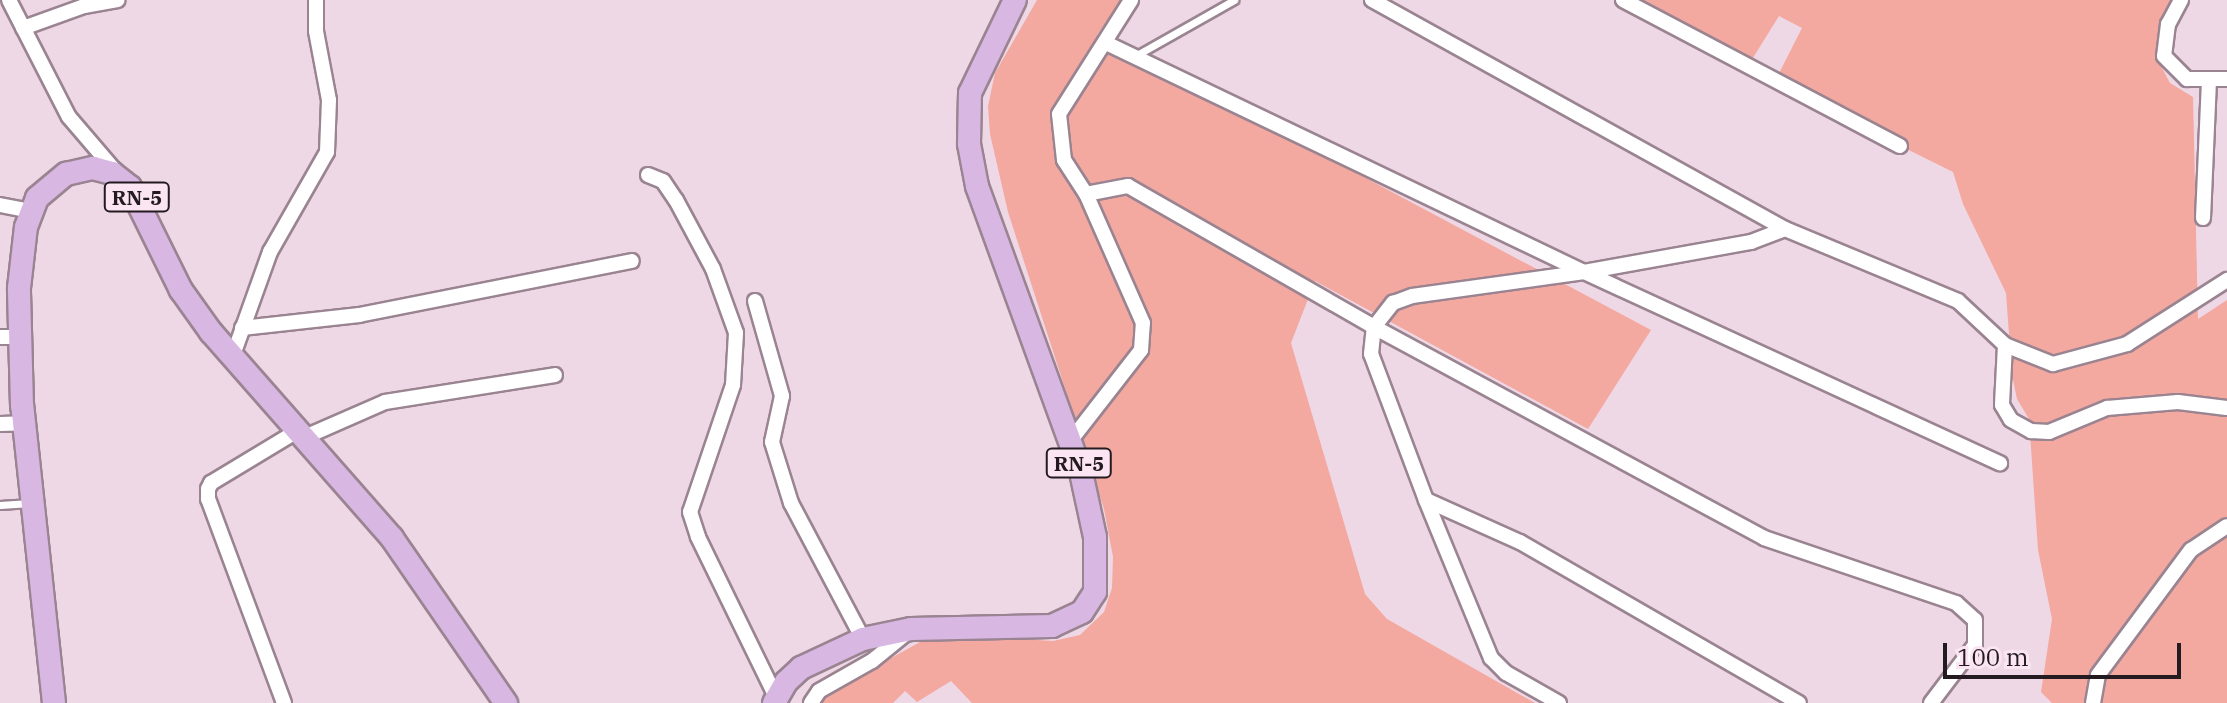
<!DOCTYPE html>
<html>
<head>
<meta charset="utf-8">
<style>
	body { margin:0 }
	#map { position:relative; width:2227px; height:703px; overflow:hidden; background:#efd8e5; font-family:"IBM Plex Serif",serif }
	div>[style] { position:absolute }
	.green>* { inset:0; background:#f3a8a0 }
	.roads { filter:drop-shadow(2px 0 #9a8491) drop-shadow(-2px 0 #9a8491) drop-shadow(0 2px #9a8491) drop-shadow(0 -2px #9a8491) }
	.service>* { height:7px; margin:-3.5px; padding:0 3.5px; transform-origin:3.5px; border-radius:3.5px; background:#fff }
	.minor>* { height:14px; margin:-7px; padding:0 7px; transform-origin:7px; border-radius:7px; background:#fff }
	.primary>* { height:22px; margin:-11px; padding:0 11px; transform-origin:11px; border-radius:11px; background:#d9b7e3 }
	span { translate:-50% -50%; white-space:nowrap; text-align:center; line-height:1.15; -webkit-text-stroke:7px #fce5f3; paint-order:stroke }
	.shield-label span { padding:2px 6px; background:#fce5f3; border:2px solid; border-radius:6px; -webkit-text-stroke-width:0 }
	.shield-label { font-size:20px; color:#231b20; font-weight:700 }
	.scale { position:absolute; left:1943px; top:643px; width:238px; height:36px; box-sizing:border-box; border:4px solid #231b20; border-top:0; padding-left:10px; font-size:24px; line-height:28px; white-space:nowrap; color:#231b20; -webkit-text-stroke:6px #fce5f3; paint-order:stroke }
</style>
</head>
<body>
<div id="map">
	<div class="green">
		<div style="clip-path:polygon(1037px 0,1122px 0,1097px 35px,1651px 330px,1588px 429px,1315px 281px,1291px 343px,1365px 594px,1387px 619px,1535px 703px,972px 703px,951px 681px,917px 702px,905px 691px,893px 703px,821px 703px,821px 697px,920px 642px,1005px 638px,1053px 641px,1080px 635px,1104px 612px,1112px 588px,1113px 557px,1104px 509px,1008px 212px,990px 134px,988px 106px,995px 73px)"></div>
		<div style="clip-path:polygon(1617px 0,2184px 0,2160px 43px,2162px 68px,2170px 83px,2193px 97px,2198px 319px,2227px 300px,2227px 703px,2052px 703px,2041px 692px,2052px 619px,2038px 550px,2029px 419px,2017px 399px,2012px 375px,2006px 293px,1963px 204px,1953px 172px,1774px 83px,1802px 28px,1779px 16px,1746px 69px)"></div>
	</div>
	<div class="roads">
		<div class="service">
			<div style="left:1135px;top:56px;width:114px;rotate:-29.5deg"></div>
			<div style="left:0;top:505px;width:30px;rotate:-4deg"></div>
		</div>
		<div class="minor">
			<div style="left:9px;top:0;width:131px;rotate:62.9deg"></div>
			<div style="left:69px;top:117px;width:74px;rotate:49.4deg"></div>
			<div style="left:1372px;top:0;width:472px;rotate:29deg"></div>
			<div style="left:1785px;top:229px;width:187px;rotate:22.6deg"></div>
			<div style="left:1958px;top:301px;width:64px;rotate:43.1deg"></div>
			<div style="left:2005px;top:345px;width:52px;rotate:21.6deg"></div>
			<div style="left:2053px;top:364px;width:77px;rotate:-15.1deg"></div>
			<div style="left:2127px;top:344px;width:119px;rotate:-32.6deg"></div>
			<div style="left:1623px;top:0;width:313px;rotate:27.8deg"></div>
			<div style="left:2181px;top:0;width:27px;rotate:118deg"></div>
			<div style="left:2168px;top:24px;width:32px;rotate:97deg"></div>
			<div style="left:2164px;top:56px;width:33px;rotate:45deg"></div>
			<div style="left:2187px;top:79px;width:40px"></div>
			<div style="left:23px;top:28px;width:65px;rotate:-19.8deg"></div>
			<div style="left:84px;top:6px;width:34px;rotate:-10deg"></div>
			<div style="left:1106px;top:43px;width:530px;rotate:25.6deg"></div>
			<div style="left:1584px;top:272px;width:458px;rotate:24.7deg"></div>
			<div style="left:648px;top:175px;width:16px;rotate:22deg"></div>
			<div style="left:663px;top:181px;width:23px;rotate:56deg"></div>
			<div style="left:676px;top:200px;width:78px;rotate:61.8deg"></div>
			<div style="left:713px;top:269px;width:68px;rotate:70.2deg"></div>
			<div style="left:736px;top:333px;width:52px;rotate:93.3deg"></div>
			<div style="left:733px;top:385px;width:134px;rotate:108.7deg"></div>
			<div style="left:690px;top:512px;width:26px;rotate:72deg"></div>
			<div style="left:698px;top:537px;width:178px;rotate:64deg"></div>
			<div style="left:1086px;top:194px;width:43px;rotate:-10.8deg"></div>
			<div style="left:1128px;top:186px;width:284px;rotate:29.8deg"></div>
			<div style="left:1374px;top:327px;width:443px;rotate:28.4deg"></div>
			<div style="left:1764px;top:538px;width:203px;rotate:18.7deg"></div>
			<div style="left:1956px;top:603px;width:25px;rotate:42deg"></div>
			<div style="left:1975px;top:620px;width:25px;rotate:90deg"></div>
			<div style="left:1975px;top:645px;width:73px;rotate:127.2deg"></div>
			<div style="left:0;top:205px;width:32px;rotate:11deg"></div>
			<div style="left:2203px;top:218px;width:139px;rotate:-87.5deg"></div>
			<div style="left:755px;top:301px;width:99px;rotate:74.1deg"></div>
			<div style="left:782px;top:396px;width:47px;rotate:102.3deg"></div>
			<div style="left:772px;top:442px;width:64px;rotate:72.7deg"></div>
			<div style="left:791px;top:503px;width:154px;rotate:62.1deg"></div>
			<div style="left:242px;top:328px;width:118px;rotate:-6.3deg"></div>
			<div style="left:359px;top:315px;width:278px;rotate:-11.2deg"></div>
			<div style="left:0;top:337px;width:20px"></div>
			<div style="left:2005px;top:345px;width:60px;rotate:92.9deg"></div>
			<div style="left:2002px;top:405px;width:17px;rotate:59deg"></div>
			<div style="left:2011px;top:420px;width:23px;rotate:29deg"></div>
			<div style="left:2031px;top:431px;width:18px;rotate:3deg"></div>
			<div style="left:2049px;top:432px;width:63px;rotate:-22.5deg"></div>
			<div style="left:2107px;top:408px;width:71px;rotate:-4.8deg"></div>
			<div style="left:2178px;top:402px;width:49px;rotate:7deg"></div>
			<div style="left:232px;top:358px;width:113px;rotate:-70.3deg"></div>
			<div style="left:270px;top:252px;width:115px;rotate:-60.3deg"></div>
			<div style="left:327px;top:152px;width:52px;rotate:-87.8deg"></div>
			<div style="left:329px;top:100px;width:70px;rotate:-100.7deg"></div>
			<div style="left:316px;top:31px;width:31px;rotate:-90deg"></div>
			<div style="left:0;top:424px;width:24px;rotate:-2deg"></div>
			<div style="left:305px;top:437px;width:87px;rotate:-23.6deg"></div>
			<div style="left:385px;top:402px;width:172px;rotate:-9deg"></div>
			<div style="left:1071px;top:440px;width:114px;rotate:-52.1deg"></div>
			<div style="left:1141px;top:350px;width:27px;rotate:-86deg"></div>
			<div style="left:1143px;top:323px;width:141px;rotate:-113.8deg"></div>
			<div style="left:1086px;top:194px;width:40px;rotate:-122.9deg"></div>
			<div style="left:1064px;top:160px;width:46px;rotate:-96.2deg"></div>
			<div style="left:1059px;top:114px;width:135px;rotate:-57.7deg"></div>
			<div style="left:1426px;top:500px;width:103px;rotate:24.1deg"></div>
			<div style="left:1520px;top:542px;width:322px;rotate:30deg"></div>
			<div style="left:284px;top:703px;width:218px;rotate:-110.4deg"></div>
			<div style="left:208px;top:499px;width:10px;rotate:-90deg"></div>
			<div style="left:208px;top:489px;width:7px;rotate:-63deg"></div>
			<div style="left:211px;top:483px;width:103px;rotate:-31.1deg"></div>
			<div style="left:811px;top:703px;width:14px;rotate:-56deg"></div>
			<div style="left:819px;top:691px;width:61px;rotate:-29.5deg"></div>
			<div style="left:872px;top:661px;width:46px;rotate:-38.9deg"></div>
			<div style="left:1559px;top:703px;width:61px;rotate:-150.5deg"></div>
			<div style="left:1506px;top:673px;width:21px;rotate:-135deg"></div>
			<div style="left:1491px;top:658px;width:171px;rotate:-112.4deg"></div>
			<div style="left:1426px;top:500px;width:156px;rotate:-110.6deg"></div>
			<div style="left:1371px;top:354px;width:27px;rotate:-84deg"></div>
			<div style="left:1374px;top:327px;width:31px;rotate:-52deg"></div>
			<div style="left:1393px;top:303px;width:20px;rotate:-20deg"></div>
			<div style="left:1412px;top:296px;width:174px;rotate:-7.9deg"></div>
			<div style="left:1584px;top:272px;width:170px;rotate:-10.2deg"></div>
			<div style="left:1751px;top:242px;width:36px;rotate:-21deg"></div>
			<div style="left:2093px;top:703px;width:28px;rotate:-80deg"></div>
			<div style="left:2098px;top:675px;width:156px;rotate:-53.4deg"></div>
			<div style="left:2191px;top:550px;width:43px;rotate:-33.7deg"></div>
		</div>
		<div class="primary">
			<div style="left:54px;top:703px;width:299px;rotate:-96.1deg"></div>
			<div style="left:22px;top:406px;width:118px;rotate:-91.5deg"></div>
			<div style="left:19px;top:288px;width:61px;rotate:-83.5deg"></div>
			<div style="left:26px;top:227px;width:31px;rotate:-69deg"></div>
			<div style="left:37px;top:198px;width:38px;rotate:-40deg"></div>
			<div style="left:66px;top:174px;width:28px;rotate:-13deg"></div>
			<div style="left:93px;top:168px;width:20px;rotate:15deg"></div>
			<div style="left:112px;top:173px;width:23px;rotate:38deg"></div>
			<div style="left:130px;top:187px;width:115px;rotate:63.7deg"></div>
			<div style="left:181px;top:290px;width:52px;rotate:54.5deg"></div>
			<div style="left:211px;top:332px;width:274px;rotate:48.7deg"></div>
			<div style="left:392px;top:538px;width:201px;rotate:55.4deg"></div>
			<div style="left:774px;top:703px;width:24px;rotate:-60deg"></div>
			<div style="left:786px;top:682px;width:21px;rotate:-43deg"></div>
			<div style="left:801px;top:668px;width:68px;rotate:-25.1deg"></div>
			<div style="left:863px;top:639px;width:49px;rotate:-11.8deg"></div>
			<div style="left:911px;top:629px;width:141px;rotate:-1.2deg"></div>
			<div style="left:1052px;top:626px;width:33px;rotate:-25deg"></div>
			<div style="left:1082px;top:612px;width:24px;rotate:-57deg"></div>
			<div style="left:1095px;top:592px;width:55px;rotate:-90deg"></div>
			<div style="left:1095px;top:537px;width:66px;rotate:-102.2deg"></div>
			<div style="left:1081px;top:472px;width:304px;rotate:-110deg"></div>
			<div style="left:977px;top:186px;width:43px;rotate:-100.8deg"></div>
			<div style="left:969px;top:144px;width:51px;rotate:-88.9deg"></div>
			<div style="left:970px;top:93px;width:103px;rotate:-64.2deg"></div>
		</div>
	</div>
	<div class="shield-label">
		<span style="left:137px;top:197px">RN-5</span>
		<span style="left:1079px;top:463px">RN-5</span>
	</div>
	<div class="scale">100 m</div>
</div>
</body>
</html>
